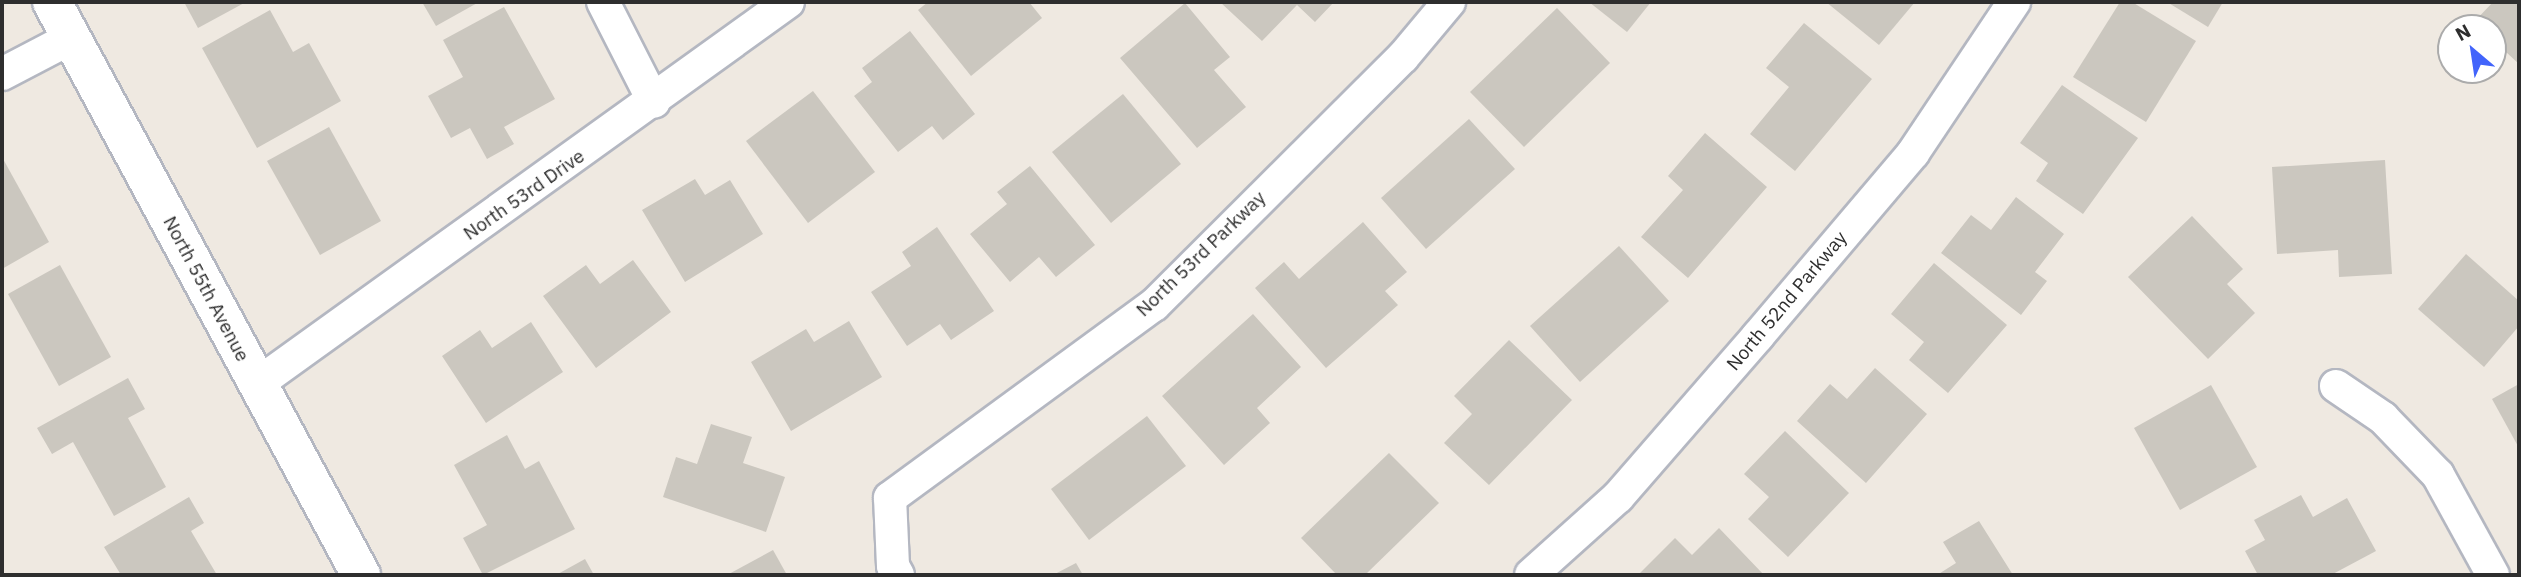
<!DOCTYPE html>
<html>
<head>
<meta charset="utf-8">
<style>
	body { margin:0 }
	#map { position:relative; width:2521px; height:577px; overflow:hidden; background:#efe9e1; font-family:"IBM Plex Sans",sans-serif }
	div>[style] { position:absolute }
	.building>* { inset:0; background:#cbc7bf }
	.roads { filter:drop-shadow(2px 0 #b4b7c1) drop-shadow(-2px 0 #b4b7c1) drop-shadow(0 2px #b4b7c1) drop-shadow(0 -2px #b4b7c1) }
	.street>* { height:32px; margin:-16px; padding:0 16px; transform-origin:16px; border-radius:16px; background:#fff }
	.secondary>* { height:38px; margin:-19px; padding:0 19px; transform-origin:19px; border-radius:19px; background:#fff }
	span { translate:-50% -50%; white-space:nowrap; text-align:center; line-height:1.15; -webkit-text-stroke:5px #fff; paint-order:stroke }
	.street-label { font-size:19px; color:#2e2e2e }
	.frame { position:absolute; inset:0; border:4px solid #2e2e2e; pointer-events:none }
	.north { position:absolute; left:2437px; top:14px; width:70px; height:70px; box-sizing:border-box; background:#fff; border:2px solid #ababab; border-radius:50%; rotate:331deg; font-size:19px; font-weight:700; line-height:28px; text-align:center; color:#2e2e2e }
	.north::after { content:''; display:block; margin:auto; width:24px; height:32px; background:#4264fb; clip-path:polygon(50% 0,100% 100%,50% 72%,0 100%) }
</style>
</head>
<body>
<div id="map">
	<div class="building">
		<div style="clip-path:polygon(184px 2px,246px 2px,198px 28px)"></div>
		<div style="clip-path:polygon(422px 2px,479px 2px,436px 26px)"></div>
		<div style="clip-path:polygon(928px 2px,1029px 2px,1042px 18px,971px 76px,918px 10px)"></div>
		<div style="clip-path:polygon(1220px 2px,1334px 2px,1315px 22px,1297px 5px,1262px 41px)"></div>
		<div style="clip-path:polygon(1589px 2px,1651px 2px,1627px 32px)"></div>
		<div style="clip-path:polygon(1826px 2px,1915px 2px,1879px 45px)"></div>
		<div style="clip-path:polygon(2120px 2px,2132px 2px,2196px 41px,2146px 122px,2073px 77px)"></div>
		<div style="clip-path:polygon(2167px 2px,2223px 2px,2208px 27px)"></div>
		<div style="clip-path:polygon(2493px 2px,2519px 2px,2519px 64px,2493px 40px,2493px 28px,2480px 28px,2474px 22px)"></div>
		<div style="clip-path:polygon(1185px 3px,1230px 57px,1214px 70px,1246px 107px,1197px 148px,1120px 58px)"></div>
		<div style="clip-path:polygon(504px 7px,555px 99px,504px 127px,514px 144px,487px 159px,470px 128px,451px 138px,428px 96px,463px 77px,443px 40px)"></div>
		<div style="clip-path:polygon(1557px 8px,1610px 63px,1524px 147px,1470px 92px)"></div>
		<div style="clip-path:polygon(270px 10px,293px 52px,309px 43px,341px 101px,257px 148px,202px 48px)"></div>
		<div style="clip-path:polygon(1804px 23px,1872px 79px,1795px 171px,1750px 134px,1789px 87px,1766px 68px)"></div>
		<div style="clip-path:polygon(910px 31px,975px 114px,943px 140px,932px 126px,898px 152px,854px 96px,872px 82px,862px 68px)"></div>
		<div style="clip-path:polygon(2062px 85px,2138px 138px,2083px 214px,2036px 181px,2048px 163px,2020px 143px)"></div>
		<div style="clip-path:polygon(813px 91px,875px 172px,808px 223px,746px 141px)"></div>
		<div style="clip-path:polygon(1123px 94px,1181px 164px,1111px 223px,1052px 152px)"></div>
		<div style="clip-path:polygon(1469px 119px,1515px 169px,1426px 249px,1381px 198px)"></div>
		<div style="clip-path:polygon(329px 127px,381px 221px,320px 255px,267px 161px)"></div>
		<div style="clip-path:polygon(1705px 133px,1767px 187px,1688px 278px,1641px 237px,1683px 190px,1668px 176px)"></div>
		<div style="clip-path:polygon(2px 157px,49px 242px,2px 269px)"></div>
		<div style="clip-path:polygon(2385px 160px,2392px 274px,2339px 277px,2338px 250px,2277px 254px,2272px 167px)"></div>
		<div style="clip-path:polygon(1030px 166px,1095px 245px,1056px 277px,1039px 257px,1010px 282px,970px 234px,1007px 204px,997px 192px)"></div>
		<div style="clip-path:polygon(695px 179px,705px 195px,730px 180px,763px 234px,685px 282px,642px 210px)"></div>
		<div style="clip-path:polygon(2016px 197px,2064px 234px,2035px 272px,2047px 281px,2021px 315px,1941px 253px,1971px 215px,1991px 230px)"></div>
		<div style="clip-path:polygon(2192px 216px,2243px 269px,2227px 284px,2255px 313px,2208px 359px,2128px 277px)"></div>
		<div style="clip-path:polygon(1363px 222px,1407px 272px,1385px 291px,1398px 305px,1326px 368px,1255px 288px,1284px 262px,1299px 279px)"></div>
		<div style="clip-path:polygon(937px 227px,994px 311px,951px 340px,940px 324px,907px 346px,871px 292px,911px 266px,902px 252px)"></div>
		<div style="clip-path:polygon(1619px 246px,1669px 301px,1580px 382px,1530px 326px)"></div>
		<div style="clip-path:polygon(2466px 254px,2519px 301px,2519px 326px,2484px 367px,2418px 309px)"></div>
		<div style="clip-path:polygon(633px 260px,671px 312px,596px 368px,543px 296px,586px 265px,600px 284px)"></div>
		<div style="clip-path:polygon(1934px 263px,2007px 325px,1948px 393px,1909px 360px,1924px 342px,1891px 314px)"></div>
		<div style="clip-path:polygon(60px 265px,111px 357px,59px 386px,8px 294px)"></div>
		<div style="clip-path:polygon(1253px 314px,1301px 367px,1257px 408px,1270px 423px,1224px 465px,1162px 396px)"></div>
		<div style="clip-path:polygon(849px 321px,882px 377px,791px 431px,751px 362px,806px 329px,814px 342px)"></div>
		<div style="clip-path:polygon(531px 322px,563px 372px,486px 423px,442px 356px,480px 330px,492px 348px)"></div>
		<div style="clip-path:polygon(1509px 340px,1572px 400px,1489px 485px,1444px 443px,1472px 414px,1454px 396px)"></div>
		<div style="clip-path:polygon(1875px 368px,1927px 414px,1866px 483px,1797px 421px,1830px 384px,1847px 399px)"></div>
		<div style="clip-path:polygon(128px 378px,145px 409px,128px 418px,166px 487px,114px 516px,73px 442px,52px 454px,37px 428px)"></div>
		<div style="clip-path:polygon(2519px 384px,2519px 448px,2492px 399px)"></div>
		<div style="clip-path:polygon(2211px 385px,2257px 467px,2180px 510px,2134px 428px)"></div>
		<div style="clip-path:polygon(1147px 416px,1186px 466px,1089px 540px,1051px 489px)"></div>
		<div style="clip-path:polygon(711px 424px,752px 437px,743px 463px,785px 477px,766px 532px,663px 497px,676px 457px,697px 464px)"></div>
		<div style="clip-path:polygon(1785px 431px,1849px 493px,1788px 557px,1748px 519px,1769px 497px,1744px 474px)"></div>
		<div style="clip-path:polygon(507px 435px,525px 469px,539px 461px,575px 529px,483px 575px,463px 538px,487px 525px,454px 465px)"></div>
		<div style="clip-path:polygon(1389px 453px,1439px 503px,1365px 575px,1337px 575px,1301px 538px)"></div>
		<div style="clip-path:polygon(2301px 495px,2313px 517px,2347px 498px,2376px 551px,2331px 575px,2258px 575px,2245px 551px,2265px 540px,2254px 520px)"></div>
		<div style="clip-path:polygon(189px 497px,204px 523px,191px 531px,217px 575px,121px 575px,104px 547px)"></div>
		<div style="clip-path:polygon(1979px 521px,2013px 575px,1937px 575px,1956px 563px,1943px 542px)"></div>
		<div style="clip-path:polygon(1719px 528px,1764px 575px,1638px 575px,1675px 538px,1692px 555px)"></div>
		<div style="clip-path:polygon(773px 550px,787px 575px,727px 575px)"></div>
		<div style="clip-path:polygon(585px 559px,594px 575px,556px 575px)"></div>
		<div style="clip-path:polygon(1076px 563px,1083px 575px,1053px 575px)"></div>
	</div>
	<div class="roads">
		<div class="street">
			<div style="left:603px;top:2px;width:112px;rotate:63deg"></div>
			<div style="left:2px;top:74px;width:78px;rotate:-27.6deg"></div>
			<div style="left:257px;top:384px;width:654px;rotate:-35.73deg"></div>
			<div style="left:2336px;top:386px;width:57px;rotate:34.2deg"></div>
			<div style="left:2383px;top:418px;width:79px;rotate:46deg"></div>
			<div style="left:2438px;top:475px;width:114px;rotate:61.2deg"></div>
			<div style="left:898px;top:575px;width:10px;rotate:-119deg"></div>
			<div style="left:893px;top:566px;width:68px;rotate:-92.5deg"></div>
			<div style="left:890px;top:498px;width:327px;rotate:-36.2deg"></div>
			<div style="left:1154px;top:305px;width:351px;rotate:-44.9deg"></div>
			<div style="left:1403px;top:57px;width:72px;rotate:-50.1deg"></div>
			<div style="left:1531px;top:575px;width:117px;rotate:-41.9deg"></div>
			<div style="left:1618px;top:497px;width:213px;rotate:-49deg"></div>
			<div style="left:1758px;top:336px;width:240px;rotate:-49.7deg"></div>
			<div style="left:1913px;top:153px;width:182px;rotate:-56.2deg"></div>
		</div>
		<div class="secondary">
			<div style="left:52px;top:2px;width:651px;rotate:61.66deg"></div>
		</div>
	</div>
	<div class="street-label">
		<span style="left:524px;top:195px;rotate:-35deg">North 53rd Drive</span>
		<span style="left:1201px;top:254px;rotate:-44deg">North 53rd Parkway</span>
		<span style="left:206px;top:289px;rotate:62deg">North 55th Avenue</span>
		<span style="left:1787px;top:301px;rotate:-50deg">North 52nd Parkway</span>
	</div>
	<div class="frame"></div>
	<div class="north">N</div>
</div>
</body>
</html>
